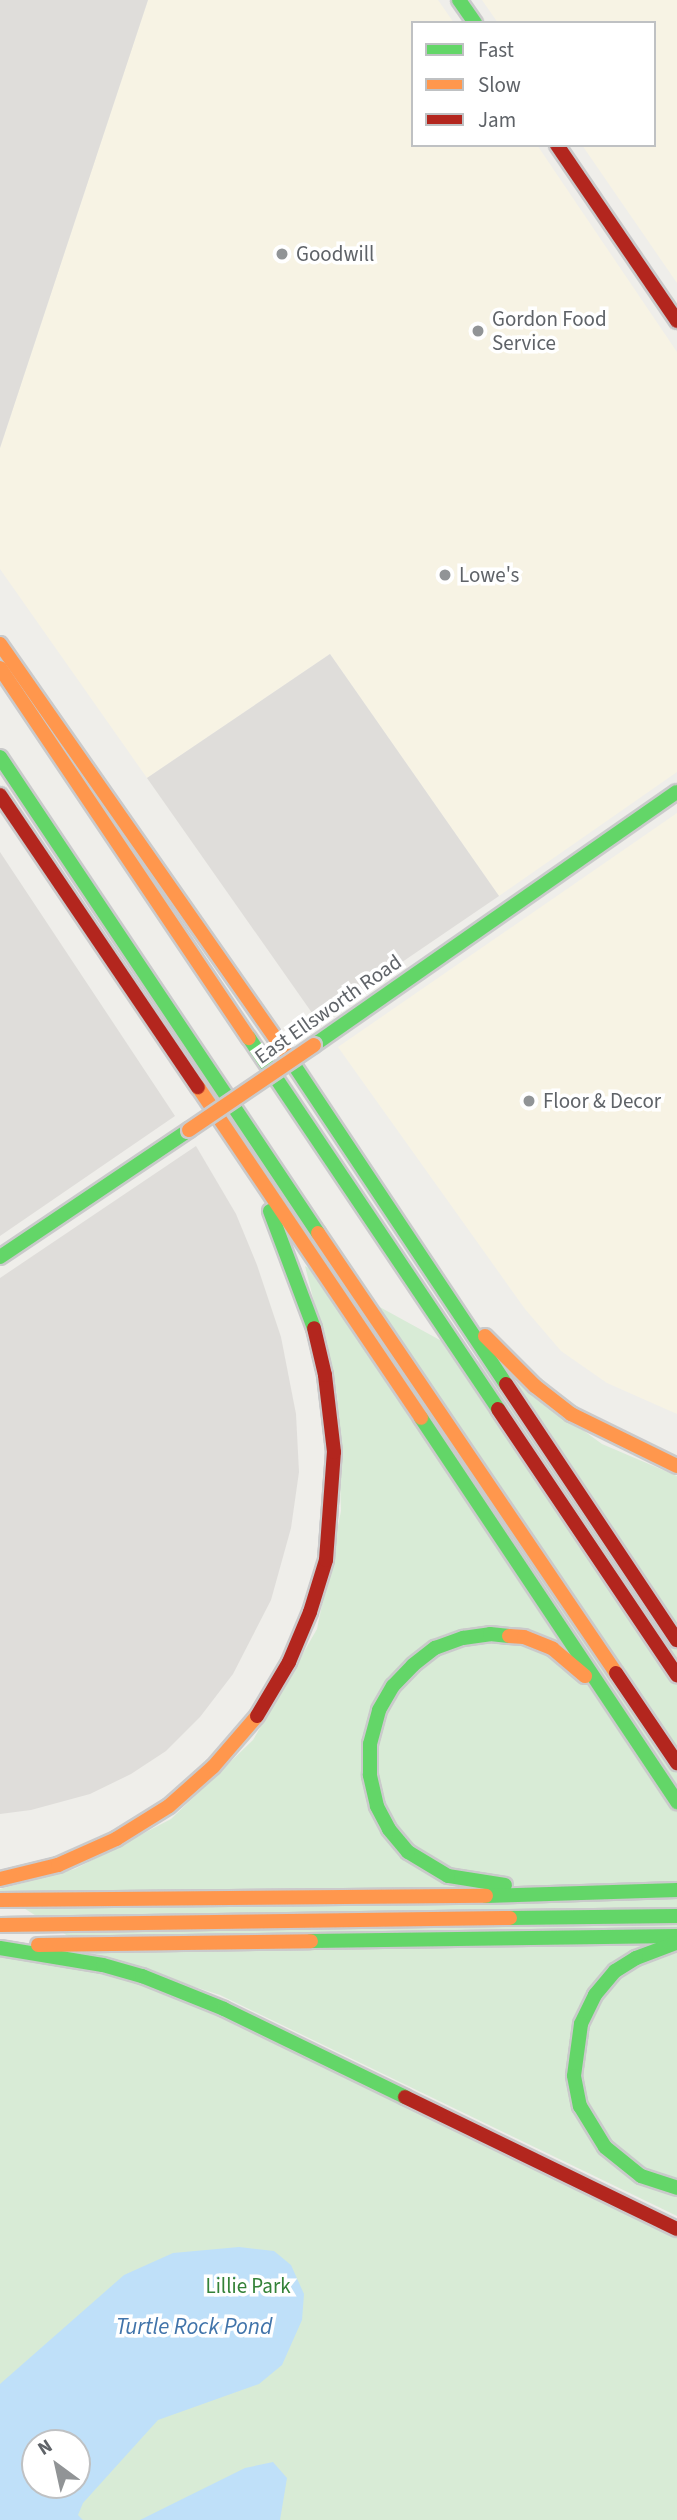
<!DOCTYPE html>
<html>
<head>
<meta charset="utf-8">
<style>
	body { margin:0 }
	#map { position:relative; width:677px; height:2520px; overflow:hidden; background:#efeeea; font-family:"Source Sans 3",sans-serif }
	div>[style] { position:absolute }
	.commercial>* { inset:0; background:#f7f3e4 }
	.industrial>* { inset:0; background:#dfddda }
	.green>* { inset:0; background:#d8ebd6 }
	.water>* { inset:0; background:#bfe0f9 }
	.roads { filter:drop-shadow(2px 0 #cacacb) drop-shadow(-2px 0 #cacacb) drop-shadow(0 2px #cacacb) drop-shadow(0 -2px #cacacb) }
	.fast>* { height:14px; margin:-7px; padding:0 7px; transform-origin:7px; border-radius:7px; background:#63d668 }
	.slow>* { height:14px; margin:-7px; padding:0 7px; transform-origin:7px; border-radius:7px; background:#ff974d }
	.jam>* { height:14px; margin:-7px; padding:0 7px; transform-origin:7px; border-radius:7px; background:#b3261e }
	.bridges { filter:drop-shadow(2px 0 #cacacb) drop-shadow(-2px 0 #cacacb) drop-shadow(0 2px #cacacb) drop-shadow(0 -2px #cacacb) }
	.slow-bridge>* { height:14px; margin:-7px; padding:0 7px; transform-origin:7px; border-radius:7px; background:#ff974d }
	.dots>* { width:19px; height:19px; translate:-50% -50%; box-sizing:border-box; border:4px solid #fff; border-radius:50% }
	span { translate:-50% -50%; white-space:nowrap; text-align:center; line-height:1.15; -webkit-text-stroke:7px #fff; paint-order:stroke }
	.poi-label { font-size:21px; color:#5f6368 }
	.left { translate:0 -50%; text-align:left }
	.street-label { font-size:21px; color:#5f6368 }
	.park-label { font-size:21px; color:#348238 }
	.water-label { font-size:23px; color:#4174aa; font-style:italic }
	.legend { position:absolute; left:411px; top:21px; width:245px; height:126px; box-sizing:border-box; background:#fff; border:2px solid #bfc1c3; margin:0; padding:9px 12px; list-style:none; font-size:21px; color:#5f6368 }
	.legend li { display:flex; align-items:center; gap:14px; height:35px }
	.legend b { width:35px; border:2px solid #bfc1c3 }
	.north { position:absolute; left:21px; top:2429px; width:70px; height:70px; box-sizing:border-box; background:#fff; border:2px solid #bfc1c3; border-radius:50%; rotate:327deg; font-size:19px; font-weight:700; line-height:28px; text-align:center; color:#5f6368 }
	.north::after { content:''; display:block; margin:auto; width:24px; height:32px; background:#919496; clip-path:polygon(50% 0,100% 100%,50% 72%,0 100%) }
</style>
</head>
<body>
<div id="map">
	<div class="commercial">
		<div style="clip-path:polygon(148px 0,438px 0,454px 23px,413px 23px,413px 145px,537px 145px,677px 352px,677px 772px,499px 896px,330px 654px,147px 778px,0 569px,0 448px)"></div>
		<div style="clip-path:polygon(482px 0,677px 0,677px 283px,582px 145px,654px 145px,654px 23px,498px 23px)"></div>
		<div style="clip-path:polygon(677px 813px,677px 1414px,607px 1383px,561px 1351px,525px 1309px,338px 1047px)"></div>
	</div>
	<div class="industrial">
		<div style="clip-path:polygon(0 0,148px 0,0 448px)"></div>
		<div style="clip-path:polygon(330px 654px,499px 896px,317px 1020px,147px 778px)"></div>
		<div style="clip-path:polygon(0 852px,175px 1116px,0 1236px)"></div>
		<div style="clip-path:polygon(196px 1146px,236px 1214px,257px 1265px,281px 1337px,296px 1414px,299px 1472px,291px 1528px,271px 1600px,233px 1674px,200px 1717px,166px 1751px,131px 1774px,90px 1794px,31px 1810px,0 1814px,0 1278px)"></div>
	</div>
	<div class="green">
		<div style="clip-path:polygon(305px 1266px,518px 1383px,602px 1444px,677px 1476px,677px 2216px,220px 1995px,101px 1957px,0 1893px,0 1889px,75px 1869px,171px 1819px,253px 1740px,317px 1629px,341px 1511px,337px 1394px)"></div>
		<div style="clip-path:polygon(evenodd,0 1954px,120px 1976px,189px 2001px,677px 2235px,677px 2520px,0 2520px,0 1954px,35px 2443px,77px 2443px,77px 2485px,35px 2485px,35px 2443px)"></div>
	</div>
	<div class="water">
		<div style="clip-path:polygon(evenodd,239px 2247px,274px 2251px,291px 2265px,304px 2294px,302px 2320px,282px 2365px,259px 2384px,158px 2420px,83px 2503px,78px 2515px,83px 2520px,0 2520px,0 2384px,124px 2275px,173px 2253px,239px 2247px,35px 2443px,77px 2443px,77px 2485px,35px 2485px,35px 2443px)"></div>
		<div style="clip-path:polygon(273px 2462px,287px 2478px,280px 2520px,140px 2520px,245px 2468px)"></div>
	</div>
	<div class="roads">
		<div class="fast">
			<div style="left:459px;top:0;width:28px;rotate:55deg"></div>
			<div style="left:0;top:757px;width:572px;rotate:56.25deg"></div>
			<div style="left:249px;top:1038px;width:447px;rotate:56.1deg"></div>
			<div style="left:314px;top:1045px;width:442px;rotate:-34.9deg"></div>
			<div style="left:292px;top:1062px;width:387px;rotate:56.4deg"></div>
			<div style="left:270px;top:1211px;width:125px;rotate:69.4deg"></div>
			<div style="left:0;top:1257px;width:228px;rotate:-33.9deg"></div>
			<div style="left:421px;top:1418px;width:462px;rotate:56.3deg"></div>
			<div style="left:505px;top:1885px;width:58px;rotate:-171deg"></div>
			<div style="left:448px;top:1876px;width:47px;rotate:-149deg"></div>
			<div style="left:408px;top:1852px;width:30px;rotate:-130deg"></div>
			<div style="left:389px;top:1829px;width:26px;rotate:-118deg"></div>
			<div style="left:377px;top:1806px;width:32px;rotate:-103deg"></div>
			<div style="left:370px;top:1775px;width:31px;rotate:-90deg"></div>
			<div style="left:370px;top:1744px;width:35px;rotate:-75deg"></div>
			<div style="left:379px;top:1710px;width:28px;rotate:-60deg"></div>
			<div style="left:393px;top:1686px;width:29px;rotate:-46deg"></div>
			<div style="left:413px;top:1665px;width:28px;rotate:-38deg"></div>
			<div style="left:435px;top:1648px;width:30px;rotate:-20deg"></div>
			<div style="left:463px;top:1638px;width:27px;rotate:-8deg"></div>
			<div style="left:490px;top:1634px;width:19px;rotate:6deg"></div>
			<div style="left:486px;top:1896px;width:191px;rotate:-1.8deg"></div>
			<div style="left:510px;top:1918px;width:167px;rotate:-0.7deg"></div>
			<div style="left:311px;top:1941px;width:366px;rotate:-0.8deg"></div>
			<div style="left:676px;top:1943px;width:43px;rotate:159.4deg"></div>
			<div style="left:636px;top:1958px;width:25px;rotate:148deg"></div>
			<div style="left:615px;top:1971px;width:31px;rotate:130deg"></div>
			<div style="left:595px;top:1995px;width:32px;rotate:116deg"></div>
			<div style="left:581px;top:2024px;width:52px;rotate:97.7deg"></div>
			<div style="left:574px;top:2076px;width:31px;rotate:79deg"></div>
			<div style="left:580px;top:2106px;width:48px;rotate:58.6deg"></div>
			<div style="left:605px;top:2147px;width:46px;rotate:38.9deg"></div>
			<div style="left:641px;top:2176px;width:38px;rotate:18deg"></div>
			<div style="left:0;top:1948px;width:104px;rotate:9.4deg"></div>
			<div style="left:103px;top:1965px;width:41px;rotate:15.8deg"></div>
			<div style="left:142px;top:1976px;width:88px;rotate:21.9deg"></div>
			<div style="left:224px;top:2009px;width:201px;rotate:25.9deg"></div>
		</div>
		<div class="slow">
			<div style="left:0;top:644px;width:510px;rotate:55.06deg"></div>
			<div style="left:0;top:668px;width:446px;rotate:56.1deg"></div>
			<div style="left:198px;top:1087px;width:399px;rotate:56deg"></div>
			<div style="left:318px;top:1233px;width:531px;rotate:55.89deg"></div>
			<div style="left:485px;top:1336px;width:71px;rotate:45deg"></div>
			<div style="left:535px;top:1386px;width:46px;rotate:37.9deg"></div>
			<div style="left:571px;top:1414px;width:118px;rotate:26.1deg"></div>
			<div style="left:509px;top:1636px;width:15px;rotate:4deg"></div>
			<div style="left:524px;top:1637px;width:31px;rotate:22deg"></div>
			<div style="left:553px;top:1649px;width:42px;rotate:40.2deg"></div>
			<div style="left:0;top:1879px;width:60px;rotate:-13.6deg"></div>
			<div style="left:58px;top:1865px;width:64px;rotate:-24.1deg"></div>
			<div style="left:116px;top:1839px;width:62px;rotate:-31.9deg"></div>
			<div style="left:169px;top:1806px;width:59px;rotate:-41.6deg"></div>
			<div style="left:213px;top:1767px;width:67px;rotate:-49.2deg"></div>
			<div style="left:0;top:1900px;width:486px;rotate:-0.5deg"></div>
			<div style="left:0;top:1925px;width:510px;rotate:-0.79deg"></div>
			<div style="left:38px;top:1945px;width:273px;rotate:-0.8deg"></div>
		</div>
		<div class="jam">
			<div style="left:557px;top:145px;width:213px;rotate:55.7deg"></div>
			<div style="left:0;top:795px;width:353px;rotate:55.9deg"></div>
			<div style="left:506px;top:1384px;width:308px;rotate:56.3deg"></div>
			<div style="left:498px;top:1409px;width:321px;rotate:56.1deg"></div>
			<div style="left:616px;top:1673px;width:109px;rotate:55.9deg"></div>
			<div style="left:257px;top:1716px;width:63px;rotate:-59.3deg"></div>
			<div style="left:289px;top:1662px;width:54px;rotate:-67.2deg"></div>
			<div style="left:310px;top:1612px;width:54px;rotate:-72.9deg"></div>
			<div style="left:326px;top:1560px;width:108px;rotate:-85.8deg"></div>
			<div style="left:334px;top:1452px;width:78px;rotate:-96.7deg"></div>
			<div style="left:325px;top:1375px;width:48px;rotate:-103.2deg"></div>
			<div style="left:405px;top:2097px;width:302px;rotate:25.9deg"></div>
		</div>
	</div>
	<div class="bridges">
		<div class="slow-bridge">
			<div style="left:189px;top:1130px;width:151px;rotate:-34.2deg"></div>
		</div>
	</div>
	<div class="dots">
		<div style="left:282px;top:254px;background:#919496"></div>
		<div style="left:478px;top:331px;background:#919496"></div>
		<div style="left:445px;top:575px;background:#919496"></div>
		<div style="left:529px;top:1101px;background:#919496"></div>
	</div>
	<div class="poi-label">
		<span class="left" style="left:296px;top:254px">Goodwill</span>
		<span class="left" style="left:492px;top:331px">Gordon Food<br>Service</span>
		<span class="left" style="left:459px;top:575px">Lowe's</span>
		<span class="left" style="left:543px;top:1101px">Floor &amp; Decor</span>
	</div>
	<div class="street-label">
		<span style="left:328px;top:1009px;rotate:-35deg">East Ellsworth Road</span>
	</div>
	<div class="park-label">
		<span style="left:248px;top:2286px">Lillie Park</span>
	</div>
	<div class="water-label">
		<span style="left:194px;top:2327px">Turtle Rock Pond</span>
	</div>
	<ul class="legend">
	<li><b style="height:9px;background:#63d668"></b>Fast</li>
	<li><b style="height:9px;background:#ff974d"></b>Slow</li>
	<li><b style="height:9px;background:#b3261e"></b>Jam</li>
	</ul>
	<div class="north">N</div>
</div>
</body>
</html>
